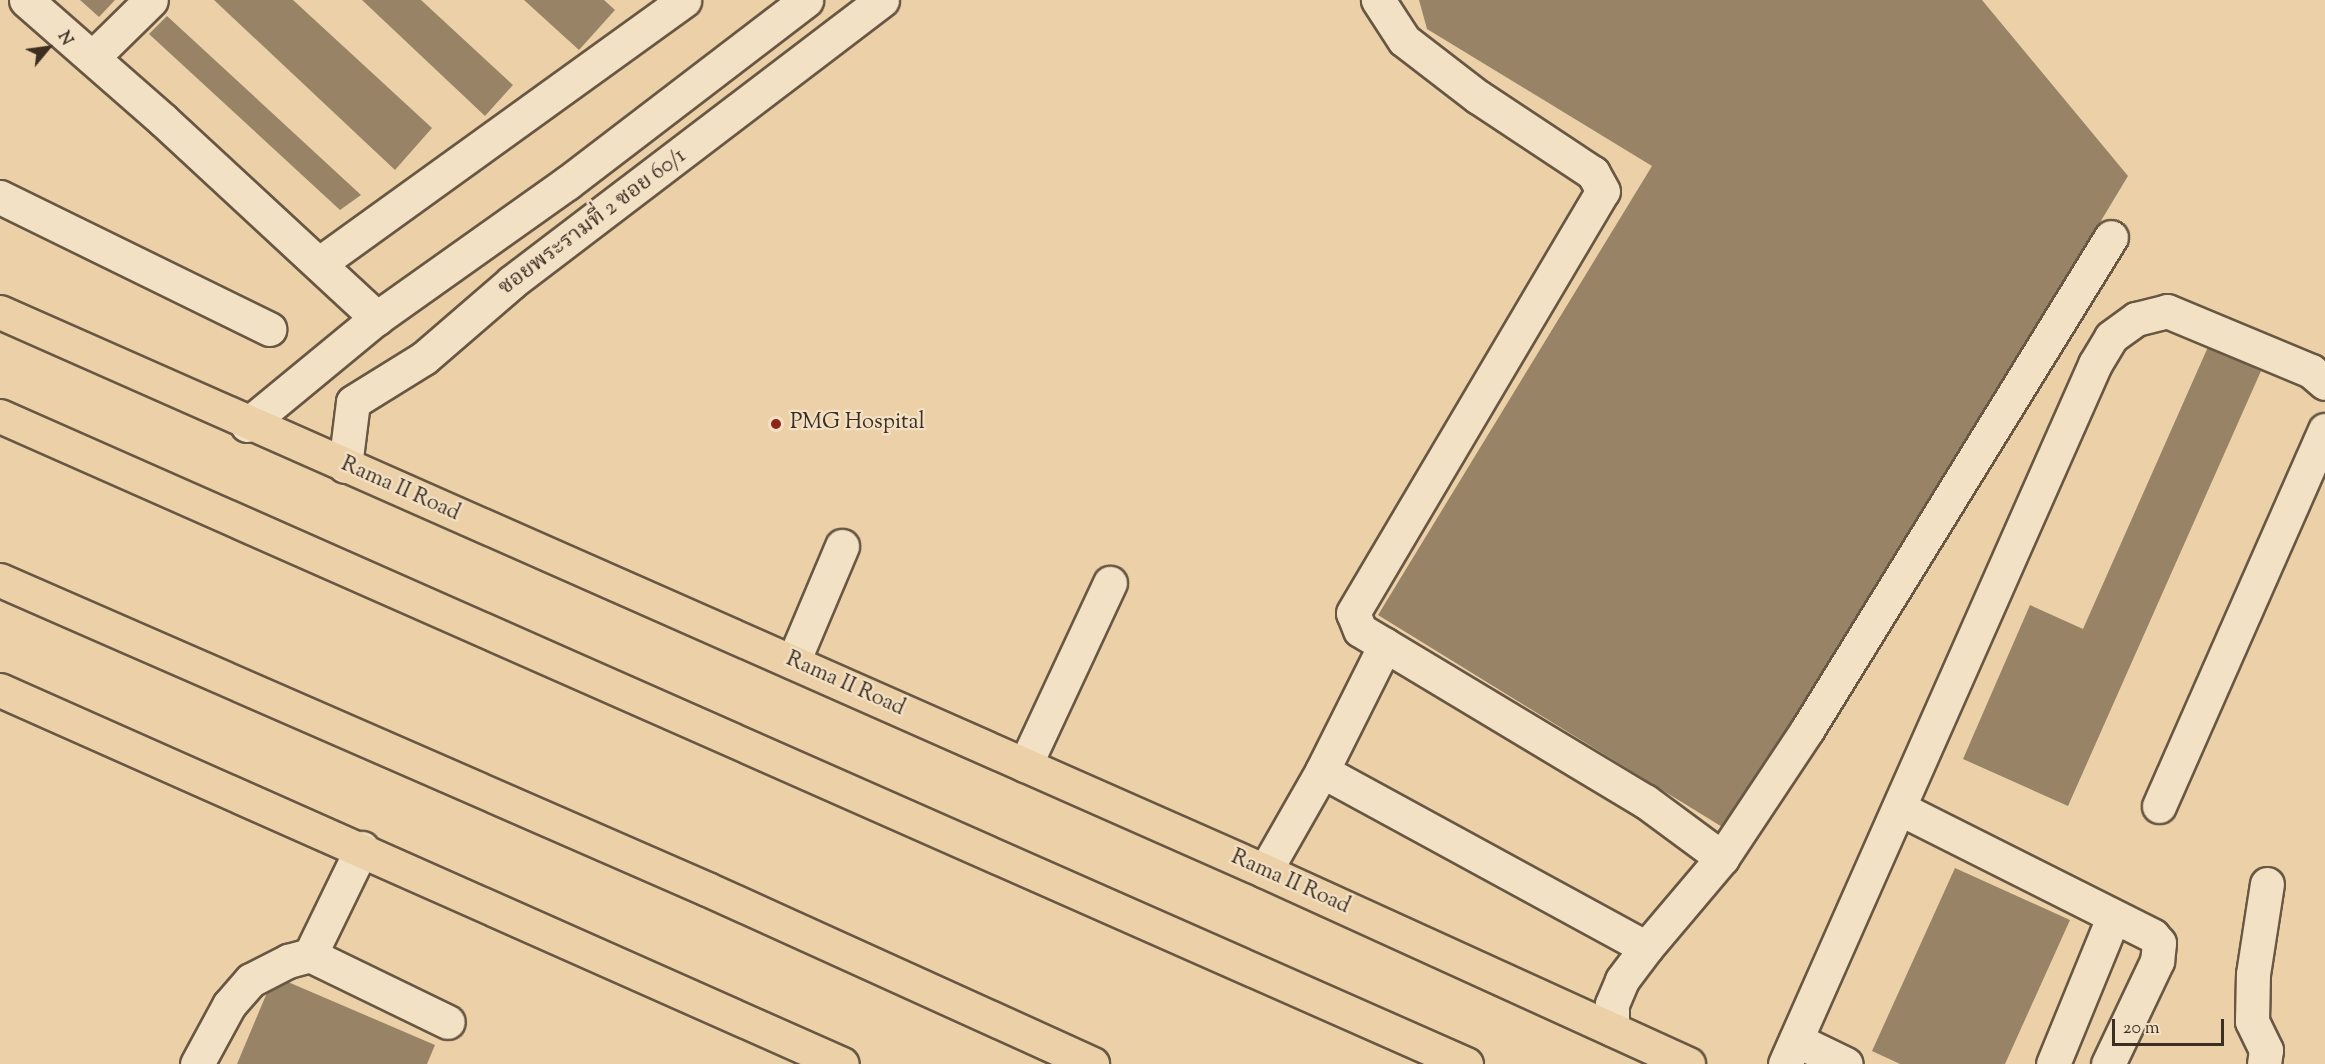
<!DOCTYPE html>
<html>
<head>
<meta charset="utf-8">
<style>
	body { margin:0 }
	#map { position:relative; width:2325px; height:1064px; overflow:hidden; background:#ecd1a8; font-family:"Sorts Mill Goudy","Noto Serif Thai",serif }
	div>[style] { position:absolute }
	.building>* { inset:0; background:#988367 }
	.roads { filter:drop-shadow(2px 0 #685743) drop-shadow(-2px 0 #685743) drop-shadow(0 2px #685743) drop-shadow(0 -2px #685743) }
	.minor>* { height:33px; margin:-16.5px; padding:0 16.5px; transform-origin:16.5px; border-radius:16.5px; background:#f3e1c6 }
	.major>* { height:33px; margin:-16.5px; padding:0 16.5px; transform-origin:16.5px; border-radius:16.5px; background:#ecd1a8 }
	.highway>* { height:33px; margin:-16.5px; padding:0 16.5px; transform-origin:16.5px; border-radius:16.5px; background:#ecd1a8 }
	.dots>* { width:16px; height:16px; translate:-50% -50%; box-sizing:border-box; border:3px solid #f3e1c6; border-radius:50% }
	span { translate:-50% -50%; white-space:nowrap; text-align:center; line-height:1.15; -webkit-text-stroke:4.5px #f3e1c6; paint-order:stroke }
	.street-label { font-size:22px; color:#3c2e21 }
	.poi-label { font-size:22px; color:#3c2e21 }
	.left { translate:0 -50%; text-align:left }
	.north { position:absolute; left:18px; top:18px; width:60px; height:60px; -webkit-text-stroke:4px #f3e1c6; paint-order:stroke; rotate:61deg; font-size:16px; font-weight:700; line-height:24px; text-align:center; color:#3c2e21 }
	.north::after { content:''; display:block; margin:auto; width:21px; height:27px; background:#3c2e21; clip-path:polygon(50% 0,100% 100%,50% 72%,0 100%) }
	.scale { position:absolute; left:2112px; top:1019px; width:112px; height:27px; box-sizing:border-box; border:3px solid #3c2e21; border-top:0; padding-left:8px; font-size:18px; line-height:21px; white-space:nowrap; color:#3c2e21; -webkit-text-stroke:4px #f3e1c6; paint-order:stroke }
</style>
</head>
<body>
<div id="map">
	<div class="building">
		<div style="clip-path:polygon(80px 0,115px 0,99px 17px)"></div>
		<div style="clip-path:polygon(214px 0,293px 0,432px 128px,395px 170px)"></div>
		<div style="clip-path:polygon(362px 0,421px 0,513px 85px,485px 116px)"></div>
		<div style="clip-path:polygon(524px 0,604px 0,615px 10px,579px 50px)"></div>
		<div style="clip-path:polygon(1419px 0,1982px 0,2128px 176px,1732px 833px,1378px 615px,1652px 166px,1427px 29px)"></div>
		<div style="clip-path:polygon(167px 16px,361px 195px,340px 210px,149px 34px)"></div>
		<div style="clip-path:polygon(2208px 347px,2261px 371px,2068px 806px,1963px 759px,2030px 605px,2083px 629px)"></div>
		<div style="clip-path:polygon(1955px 868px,2070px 920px,2005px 1064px,1900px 1064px,1872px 1051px)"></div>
		<div style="clip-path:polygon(274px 976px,435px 1045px,427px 1064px,237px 1064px)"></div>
	</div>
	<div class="roads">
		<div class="minor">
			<div style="left:26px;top:0;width:182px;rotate:41.2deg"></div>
			<div style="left:163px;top:120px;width:292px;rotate:42.8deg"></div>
			<div style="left:93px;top:57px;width:81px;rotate:-44.5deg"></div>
			<div style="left:0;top:197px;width:300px;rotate:26.1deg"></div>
			<div style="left:320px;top:263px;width:449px;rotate:-35.8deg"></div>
			<div style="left:247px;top:425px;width:168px;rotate:-39.5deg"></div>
			<div style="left:377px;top:318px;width:233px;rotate:-35.4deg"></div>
			<div style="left:567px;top:183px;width:301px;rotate:-37.4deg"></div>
			<div style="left:345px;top:466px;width:64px;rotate:-82.9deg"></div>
			<div style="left:353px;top:402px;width:84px;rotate:-31.8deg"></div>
			<div style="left:424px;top:358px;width:116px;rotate:-40.8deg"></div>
			<div style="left:512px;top:282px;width:465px;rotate:-37.3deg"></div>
			<div style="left:1385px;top:645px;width:303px;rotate:31deg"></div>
			<div style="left:1645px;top:801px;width:96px;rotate:36.5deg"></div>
			<div style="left:793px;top:662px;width:126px;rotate:-67.1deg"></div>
			<div style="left:1025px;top:765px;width:201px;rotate:-65deg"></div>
			<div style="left:1322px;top:771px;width:369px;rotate:28.6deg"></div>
			<div style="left:1646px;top:948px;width:118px;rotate:-49.8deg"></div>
			<div style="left:1722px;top:858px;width:154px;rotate:-56.4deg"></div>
			<div style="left:1807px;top:730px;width:579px;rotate:-58.34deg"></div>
			<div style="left:2159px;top:806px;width:411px;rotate:-66.2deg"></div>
			<div style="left:1899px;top:808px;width:284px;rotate:26.7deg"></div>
			<div style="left:2153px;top:936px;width:9px;rotate:49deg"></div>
			<div style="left:2159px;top:943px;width:18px;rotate:96deg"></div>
			<div style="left:2157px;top:961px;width:114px;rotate:115.4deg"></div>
			<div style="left:1265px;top:871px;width:115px;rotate:-60.3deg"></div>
			<div style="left:1322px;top:771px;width:141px;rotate:-63.4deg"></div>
			<div style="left:1385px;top:645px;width:29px;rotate:-149deg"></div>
			<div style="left:1360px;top:630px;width:18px;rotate:-112deg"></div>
			<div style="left:1353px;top:613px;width:490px;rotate:-59.4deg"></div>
			<div style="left:1603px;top:191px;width:21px;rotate:-119deg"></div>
			<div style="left:1593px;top:173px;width:138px;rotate:-146.5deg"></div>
			<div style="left:1478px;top:97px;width:93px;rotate:-142.4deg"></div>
			<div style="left:1404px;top:40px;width:48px;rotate:-123deg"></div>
			<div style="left:310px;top:955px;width:153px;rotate:25.9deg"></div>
			<div style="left:1612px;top:1029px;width:25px;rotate:-90deg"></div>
			<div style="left:1612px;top:1004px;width:26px;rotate:-67deg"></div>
			<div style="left:1622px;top:980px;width:40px;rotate:-53deg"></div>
			<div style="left:1796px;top:1040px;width:55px;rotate:25.6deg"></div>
			<div style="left:197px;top:1064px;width:67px;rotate:-61.5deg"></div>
			<div style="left:229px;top:1005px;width:33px;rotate:-49deg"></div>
			<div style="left:251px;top:980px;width:42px;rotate:-27.2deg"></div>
			<div style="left:288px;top:961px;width:23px;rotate:-15deg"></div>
			<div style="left:310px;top:955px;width:119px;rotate:-64.1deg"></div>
			<div style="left:1785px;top:1064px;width:766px;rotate:-66.11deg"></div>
			<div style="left:2095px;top:364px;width:31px;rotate:-59deg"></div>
			<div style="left:2111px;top:337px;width:31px;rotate:-36deg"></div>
			<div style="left:2136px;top:319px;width:32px;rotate:-14deg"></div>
			<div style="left:2167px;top:311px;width:156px;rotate:22.6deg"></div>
			<div style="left:2311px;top:371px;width:18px;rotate:41deg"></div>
			<div style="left:2053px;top:1064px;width:158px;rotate:-67.7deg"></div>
			<div style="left:2264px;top:1064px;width:14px;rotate:-82deg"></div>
			<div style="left:2266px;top:1050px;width:32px;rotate:-116deg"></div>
			<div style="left:2252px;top:1021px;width:47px;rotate:-88.8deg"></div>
			<div style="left:2253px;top:974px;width:91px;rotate:-81.2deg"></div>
		</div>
		<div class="major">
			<div style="left:0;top:312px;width:1383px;rotate:23.84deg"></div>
			<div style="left:1265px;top:871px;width:465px;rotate:24.5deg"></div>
			<div style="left:0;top:690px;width:921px;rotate:23.95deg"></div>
		</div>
		<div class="highway">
			<div style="left:0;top:416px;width:1603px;rotate:23.85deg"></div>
			<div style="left:0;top:580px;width:772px;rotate:23.61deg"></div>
			<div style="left:707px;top:889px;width:423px;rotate:24.4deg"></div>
		</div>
	</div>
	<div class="dots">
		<div style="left:776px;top:424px;background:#8f2418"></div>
	</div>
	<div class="street-label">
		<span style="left:593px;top:223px;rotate:-37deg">ซอยพระรามที่ 2 ซอย 60/1</span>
		<span style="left:400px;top:490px;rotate:24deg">Rama II Road</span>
		<span style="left:845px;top:685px;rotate:24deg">Rama II Road</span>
		<span style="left:1290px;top:883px;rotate:24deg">Rama II Road</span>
	</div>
	<div class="poi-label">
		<span class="left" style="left:790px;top:424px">PMG Hospital</span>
	</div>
	<div class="north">N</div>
	<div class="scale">20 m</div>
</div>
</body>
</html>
